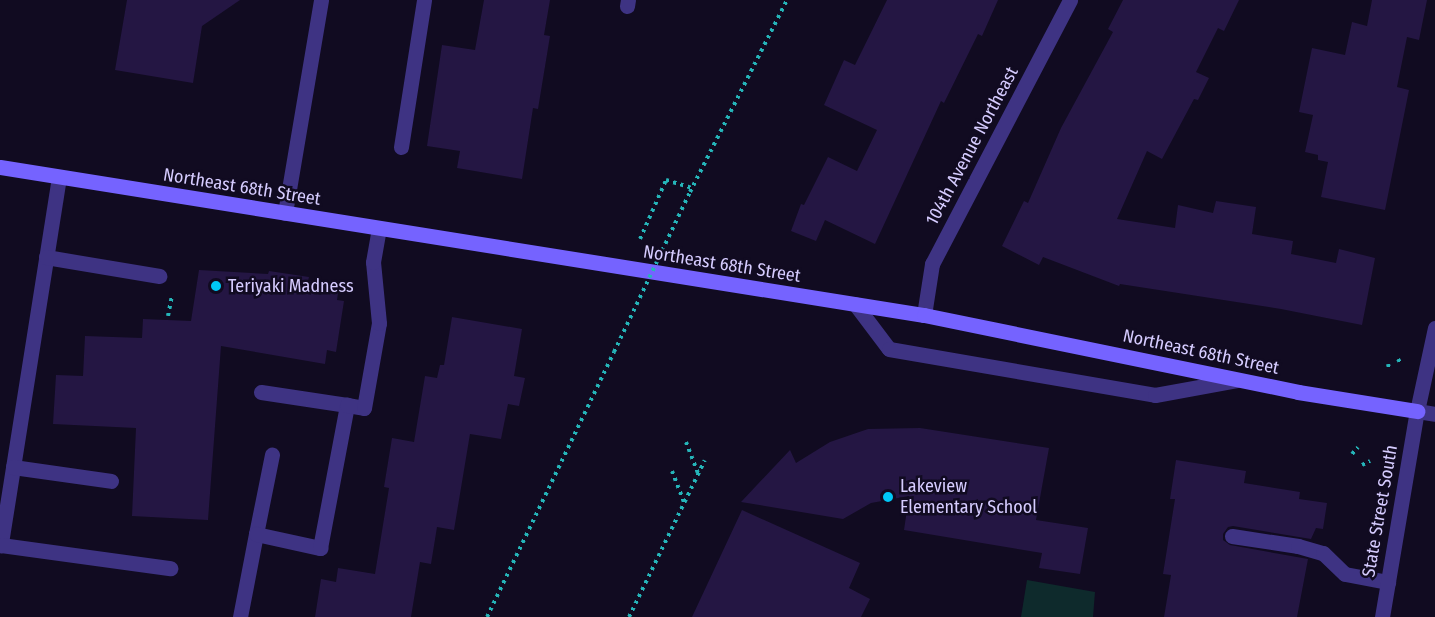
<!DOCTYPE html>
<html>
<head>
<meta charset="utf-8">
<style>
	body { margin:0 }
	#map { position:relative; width:1435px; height:617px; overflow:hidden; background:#110b21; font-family:"Fira Sans Condensed",sans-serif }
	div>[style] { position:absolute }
	.green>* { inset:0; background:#0e2a2c }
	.building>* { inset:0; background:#241643 }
	.path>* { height:4px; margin-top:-2px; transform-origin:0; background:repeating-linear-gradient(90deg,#25b5b9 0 3px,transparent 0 7.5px) }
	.service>* { height:15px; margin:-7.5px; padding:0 7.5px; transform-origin:7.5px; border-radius:7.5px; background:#3e3383 }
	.minor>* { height:15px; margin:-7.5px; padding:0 7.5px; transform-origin:7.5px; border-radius:7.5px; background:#3e3383 }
	.tertiary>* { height:15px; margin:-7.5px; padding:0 7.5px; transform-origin:7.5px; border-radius:7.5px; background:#3e3383 }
	.secondary>* { height:15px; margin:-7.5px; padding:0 7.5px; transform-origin:7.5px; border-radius:7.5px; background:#7563ff }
	.path-bridge>* { height:4px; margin-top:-2px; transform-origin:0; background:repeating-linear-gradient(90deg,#25b5b9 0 3px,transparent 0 7.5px) }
	.dots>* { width:16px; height:16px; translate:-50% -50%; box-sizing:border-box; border:3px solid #110b21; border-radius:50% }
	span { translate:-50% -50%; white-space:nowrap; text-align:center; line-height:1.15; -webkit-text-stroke:5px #110b21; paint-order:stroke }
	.street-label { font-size:18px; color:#d6ccff }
	.poi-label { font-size:18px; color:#d6ccff }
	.left { translate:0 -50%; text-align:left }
</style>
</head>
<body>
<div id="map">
	<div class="green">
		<div style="clip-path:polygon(1027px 580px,1095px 592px,1093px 617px,1021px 617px)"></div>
	</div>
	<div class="building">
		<div style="clip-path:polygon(127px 0,240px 0,202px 26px,193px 83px,115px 70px)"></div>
		<div style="clip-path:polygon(484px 0,550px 0,544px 35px,550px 36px,538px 109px,533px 108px,522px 179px,457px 168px,460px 151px,427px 146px,442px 45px,475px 50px)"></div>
		<div style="clip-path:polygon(887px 0,998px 0,982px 36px,978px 34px,944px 103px,941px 101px,875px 244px,825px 220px,816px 241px,791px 231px,801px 204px,804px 205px,828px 157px,857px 171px,877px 130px,824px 105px,844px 60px,855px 65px)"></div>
		<div style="clip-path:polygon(1123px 0,1239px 0,1224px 31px,1218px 28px,1196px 72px,1209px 78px,1198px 100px,1194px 99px,1162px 159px,1147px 151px,1117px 219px,1175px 228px,1178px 205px,1213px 213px,1216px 201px,1256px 207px,1252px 234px,1293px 241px,1291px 254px,1336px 263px,1339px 249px,1375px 258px,1362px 325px,1281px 309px,1120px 284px,1119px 286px,1043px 257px,1039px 265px,1002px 246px,1024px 201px,1028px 203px,1061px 128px,1113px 32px,1108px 29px)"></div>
		<div style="clip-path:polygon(1372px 0,1427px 0,1419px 40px,1407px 37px,1397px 87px,1409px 90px,1385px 210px,1321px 197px,1328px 162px,1318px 160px,1318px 155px,1305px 152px,1313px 115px,1299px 112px,1312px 48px,1345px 55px,1352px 22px,1367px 26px)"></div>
		<div style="clip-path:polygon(199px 270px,268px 274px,269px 271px,309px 277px,308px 281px,339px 286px,337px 300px,344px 301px,336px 352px,327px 350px,325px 364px,221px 346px,208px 520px,132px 516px,136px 428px,53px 424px,56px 375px,83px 376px,85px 336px,142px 338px,143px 319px,191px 321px)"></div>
		<div style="clip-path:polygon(452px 317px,522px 329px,514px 376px,525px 378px,519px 406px,508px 404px,501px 439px,470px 434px,454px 530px,437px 527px,431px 564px,420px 562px,411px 617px,315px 617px,321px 579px,336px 582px,338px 568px,375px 574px,389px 488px,384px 487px,392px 438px,414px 442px,425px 376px,437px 378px,440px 365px,444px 365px)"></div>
		<div style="clip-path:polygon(920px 428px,1049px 448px,1036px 520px,1088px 528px,1080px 574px,1039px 568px,1042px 553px,904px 530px,909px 496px,871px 503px,843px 519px,741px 502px,790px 450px,796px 463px,830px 442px,868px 429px)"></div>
		<div style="clip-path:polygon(1176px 460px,1246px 471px,1244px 483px,1300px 492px,1299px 499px,1327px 503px,1323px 529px,1316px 528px,1311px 539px,1233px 526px,1228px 527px,1223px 534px,1223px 540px,1230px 545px,1308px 559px,1297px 617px,1164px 617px,1171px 575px,1163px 574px,1175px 499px,1170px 499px)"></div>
		<div style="clip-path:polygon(742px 510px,860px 563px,849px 588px,870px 599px,861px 617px,692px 617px)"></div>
	</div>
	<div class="path">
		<div style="left:690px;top:192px;width:215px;rotate:-63.2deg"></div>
		<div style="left:640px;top:239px;width:64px;rotate:-66.2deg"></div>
		<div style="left:666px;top:180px;width:27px;rotate:17deg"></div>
		<div style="left:168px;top:316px;width:21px;rotate:-79deg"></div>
		<div style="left:1398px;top:359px;width:6px;rotate:59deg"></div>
		<div style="left:1388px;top:364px;width:4px;rotate:76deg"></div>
		<div style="left:686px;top:442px;width:34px;rotate:69deg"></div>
		<div style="left:1352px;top:454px;width:9px;rotate:-49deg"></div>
		<div style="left:1362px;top:465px;width:9px;rotate:-27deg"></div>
		<div style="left:672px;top:471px;width:33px;rotate:69deg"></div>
		<div style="left:487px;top:617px;width:294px;rotate:-64.4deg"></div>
		<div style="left:629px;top:617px;width:174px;rotate:-64.2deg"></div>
	</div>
	<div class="service">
		<div style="left:627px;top:6px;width:6px;rotate:-81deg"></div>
		<div style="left:401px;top:147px;width:149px;rotate:-81.1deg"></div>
		<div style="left:59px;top:177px;width:373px;rotate:99deg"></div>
		<div style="left:1px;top:545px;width:171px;rotate:7.8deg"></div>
		<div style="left:46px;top:257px;width:115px;rotate:9.5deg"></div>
		<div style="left:855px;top:304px;width:56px;rotate:52.9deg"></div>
		<div style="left:889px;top:349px;width:270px;rotate:9.8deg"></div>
		<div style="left:1155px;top:395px;width:83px;rotate:-10.4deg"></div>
		<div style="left:261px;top:392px;width:87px;rotate:8.6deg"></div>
		<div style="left:13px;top:467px;width:99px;rotate:8.1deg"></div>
		<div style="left:256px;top:534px;width:81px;rotate:-78.6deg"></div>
		<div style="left:1232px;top:536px;width:67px;rotate:8.6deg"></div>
		<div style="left:1298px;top:546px;width:26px;rotate:16deg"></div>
		<div style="left:1323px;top:553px;width:30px;rotate:44deg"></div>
		<div style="left:1345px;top:574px;width:44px;rotate:10.5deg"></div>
		<div style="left:240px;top:617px;width:85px;rotate:-79.1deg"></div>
		<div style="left:256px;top:534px;width:66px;rotate:12.3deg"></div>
		<div style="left:320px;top:548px;width:146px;rotate:-79.3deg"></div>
		<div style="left:347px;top:405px;width:17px;rotate:10deg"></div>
		<div style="left:364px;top:408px;width:86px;rotate:-80deg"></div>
		<div style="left:379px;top:323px;width:61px;rotate:-95.6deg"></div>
		<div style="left:373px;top:262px;width:34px;rotate:-80deg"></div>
	</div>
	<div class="minor">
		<div style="left:285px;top:213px;width:216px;rotate:-80.4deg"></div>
		<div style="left:924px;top:315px;width:52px;rotate:-81.1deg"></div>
		<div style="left:932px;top:264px;width:298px;rotate:-62.4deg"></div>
		<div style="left:1417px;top:411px;width:85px;rotate:-77.8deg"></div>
	</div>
	<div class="tertiary">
		<div style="left:1382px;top:617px;width:209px;rotate:-80.4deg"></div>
		<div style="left:1417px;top:411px;width:18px;rotate:9deg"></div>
	</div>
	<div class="secondary">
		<div style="left:0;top:167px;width:936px;rotate:9.1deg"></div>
		<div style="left:924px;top:315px;width:382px;rotate:11.6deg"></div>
		<div style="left:1298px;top:392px;width:121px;rotate:9.1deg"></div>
	</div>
	<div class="path-bridge">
		<div style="left:614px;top:352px;width:177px;rotate:-64.6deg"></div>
	</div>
	<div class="dots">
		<div style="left:216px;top:286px;background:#00c8f7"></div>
		<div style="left:888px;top:497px;background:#00c8f7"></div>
	</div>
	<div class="street-label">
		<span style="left:972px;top:146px;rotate:-62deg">104th Avenue Northeast</span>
		<span style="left:242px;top:187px;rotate:9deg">Northeast 68th Street</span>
		<span style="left:722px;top:264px;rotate:9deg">Northeast 68th Street</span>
		<span style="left:1201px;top:352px;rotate:12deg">Northeast 68th Street</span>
		<span style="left:1380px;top:511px;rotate:-80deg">State Street South</span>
	</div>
	<div class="poi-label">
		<span class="left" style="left:228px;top:286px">Teriyaki Madness</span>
		<span class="left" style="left:900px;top:497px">Lakeview<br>Elementary School</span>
	</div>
</div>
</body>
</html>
